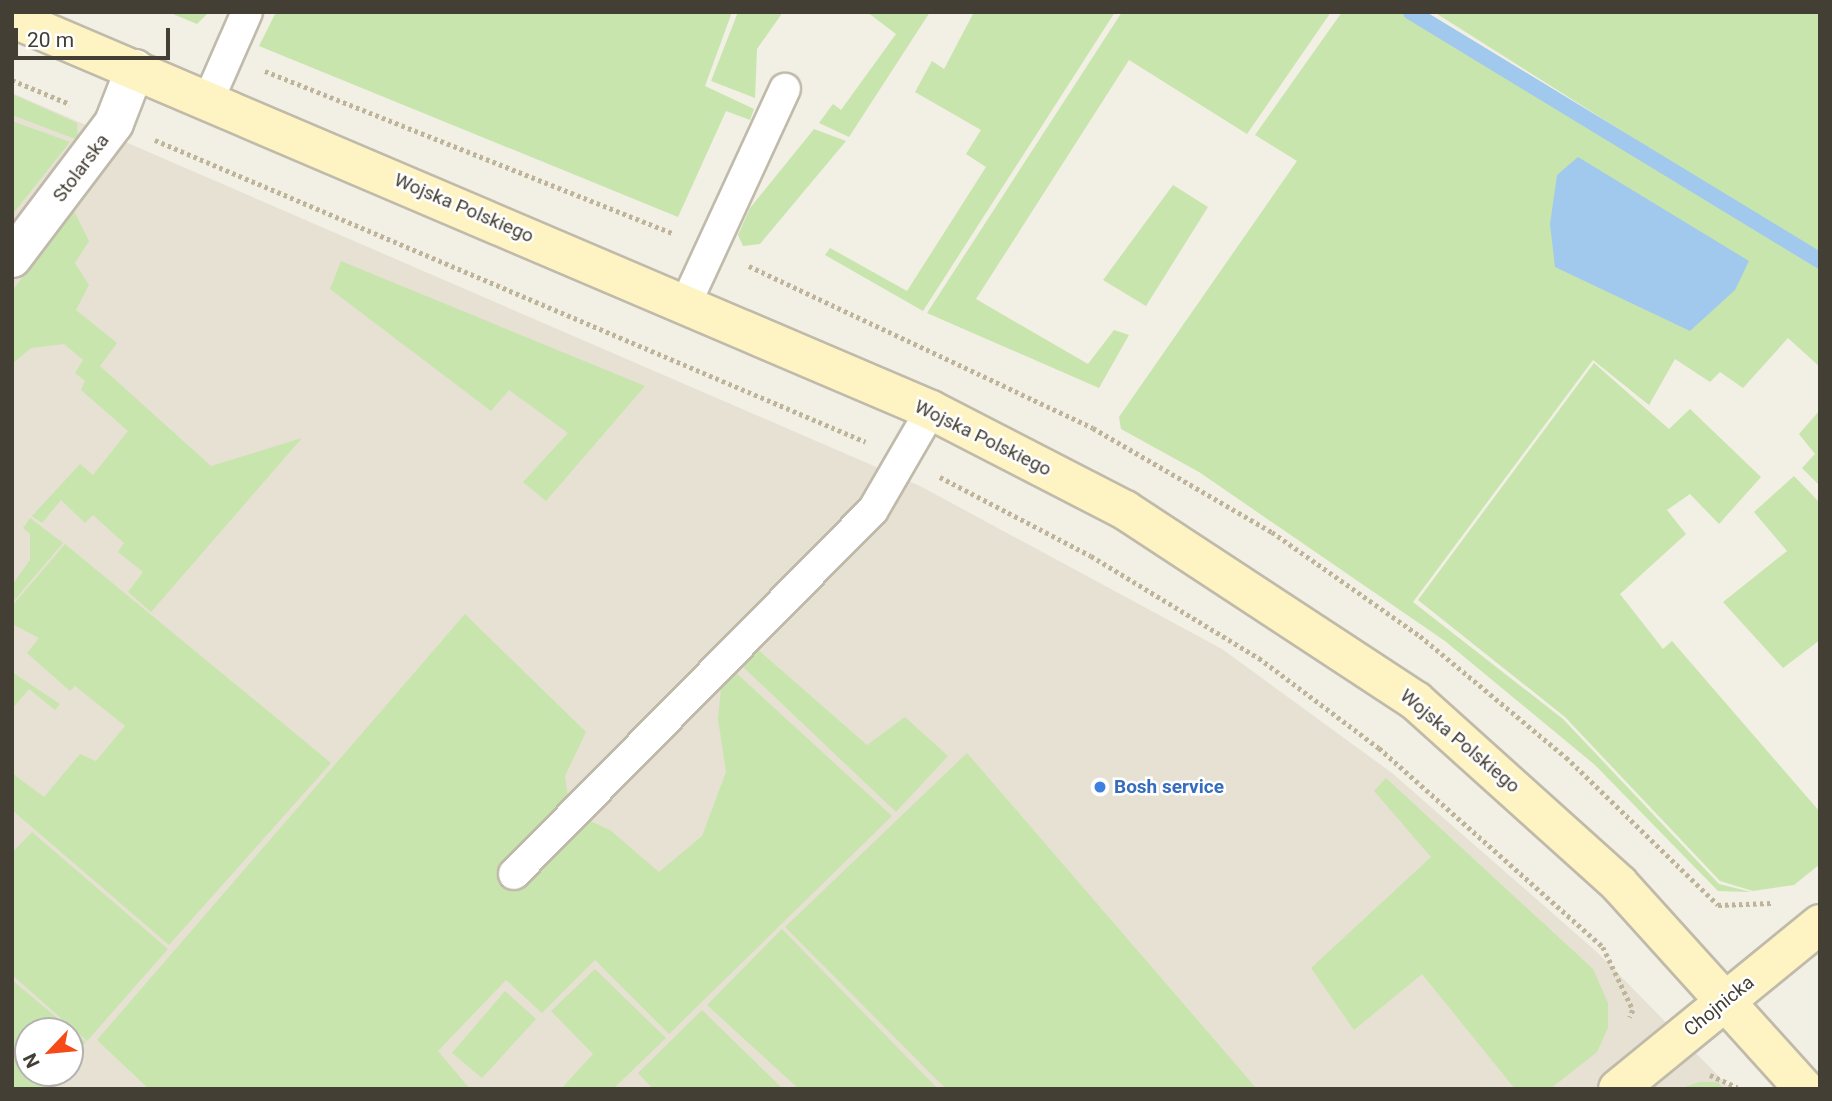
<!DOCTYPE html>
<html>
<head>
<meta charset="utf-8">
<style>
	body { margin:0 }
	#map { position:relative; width:1832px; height:1101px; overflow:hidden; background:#f2efe4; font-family:Roboto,sans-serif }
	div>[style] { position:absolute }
	.residential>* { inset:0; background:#e6e1d3 }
	.green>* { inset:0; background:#c8e5ae }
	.water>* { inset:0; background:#a1c9ee }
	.stream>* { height:16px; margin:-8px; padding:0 8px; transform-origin:8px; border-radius:8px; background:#a1c9ee }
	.path>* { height:4.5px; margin-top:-2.25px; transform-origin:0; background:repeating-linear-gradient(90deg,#beb499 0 3.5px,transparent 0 7px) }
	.roads { filter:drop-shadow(2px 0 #c0baaa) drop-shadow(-2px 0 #c0baaa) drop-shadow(0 2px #c0baaa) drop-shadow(0 -2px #c0baaa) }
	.lane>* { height:30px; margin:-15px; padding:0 15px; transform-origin:15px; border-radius:15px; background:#fff }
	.street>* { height:38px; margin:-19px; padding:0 19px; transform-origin:19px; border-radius:19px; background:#fff }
	.secondary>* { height:38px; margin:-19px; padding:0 19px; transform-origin:19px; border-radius:19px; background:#fdf3c3 }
	.dots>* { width:19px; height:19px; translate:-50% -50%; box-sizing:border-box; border:4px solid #fff; border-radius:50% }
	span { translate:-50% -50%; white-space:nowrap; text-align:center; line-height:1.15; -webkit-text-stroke:5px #fff; paint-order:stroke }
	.street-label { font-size:19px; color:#443f34 }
	.shop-label { font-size:19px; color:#366cbe; font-weight:700 }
	.left { translate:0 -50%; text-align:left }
	.frame { position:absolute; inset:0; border:14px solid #443f34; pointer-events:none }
	.north { position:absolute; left:14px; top:1017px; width:70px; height:70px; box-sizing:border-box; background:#fff; border:2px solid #b4b2ae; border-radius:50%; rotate:244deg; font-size:19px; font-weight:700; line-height:28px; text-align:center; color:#443f34 }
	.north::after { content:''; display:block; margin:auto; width:24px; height:32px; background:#f44b19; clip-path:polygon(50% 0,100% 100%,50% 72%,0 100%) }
	.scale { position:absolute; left:14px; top:28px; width:156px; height:32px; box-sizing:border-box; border:4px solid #443f34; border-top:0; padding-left:9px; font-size:21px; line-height:24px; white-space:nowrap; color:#443f34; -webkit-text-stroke:5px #fff; paint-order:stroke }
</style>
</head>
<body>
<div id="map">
	<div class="residential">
		<div style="clip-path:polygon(evenodd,12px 93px,920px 486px,1222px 649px,1392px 773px,1598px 953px,1731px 1089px,12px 1089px,12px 93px,28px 1031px,70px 1031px,70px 1073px,28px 1073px,28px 1031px)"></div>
	</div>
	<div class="green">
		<div style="clip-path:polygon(168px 12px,209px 12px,197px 24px)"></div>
		<div style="clip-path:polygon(276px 12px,732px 12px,705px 86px,754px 109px,750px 120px,726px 111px,678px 217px,259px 46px)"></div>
		<div style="clip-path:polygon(738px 12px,783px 12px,757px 49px,755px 98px,711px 81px)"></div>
		<div style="clip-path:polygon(867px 12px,930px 12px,849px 137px,819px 123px,833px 104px,841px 110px,896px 34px)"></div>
		<div style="clip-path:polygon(974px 12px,1115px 12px,923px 311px,825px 255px,830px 248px,907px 291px,986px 167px,966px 154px,981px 130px,915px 92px,932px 61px,944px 69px)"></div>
		<div style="clip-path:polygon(1122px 12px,1331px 12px,1247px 134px,1129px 60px,976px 299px,1088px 364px,1114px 330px,1129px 335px,1099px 388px,927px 313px)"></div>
		<div style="clip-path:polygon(1342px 12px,1403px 12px,1820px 270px,1820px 367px,1788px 338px,1743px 388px,1720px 372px,1710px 382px,1675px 359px,1649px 405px,1593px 360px,1413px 602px,1563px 719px,1719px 884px,1751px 892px,1718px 891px,1595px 765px,1445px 641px,1199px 472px,1121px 429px,1119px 417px,1297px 161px,1255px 135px)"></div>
		<div style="clip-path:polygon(1434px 12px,1820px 12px,1820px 255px,1750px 212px)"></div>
		<div style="clip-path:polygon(12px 94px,77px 123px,78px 140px,12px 115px)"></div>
		<div style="clip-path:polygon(12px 121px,70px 142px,12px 215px)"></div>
		<div style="clip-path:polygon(814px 129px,846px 141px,760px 244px,743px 246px,738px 235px,750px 208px)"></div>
		<div style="clip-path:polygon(1173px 185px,1208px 207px,1146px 306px,1103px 280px)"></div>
		<div style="clip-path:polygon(74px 211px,89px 241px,75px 263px,89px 285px,76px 310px,117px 343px,100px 366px,211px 466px,302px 438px,151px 612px,128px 592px,143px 572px,118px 552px,124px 543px,93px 515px,85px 523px,61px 500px,42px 523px,32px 516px,80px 464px,93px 475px,128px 431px,81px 390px,85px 381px,75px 373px,83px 360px,64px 344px,31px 348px,12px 364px,12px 291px)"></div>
		<div style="clip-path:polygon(341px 261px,645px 386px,546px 501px,523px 482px,568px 433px,509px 390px,491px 411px,330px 289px)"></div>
		<div style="clip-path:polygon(1594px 363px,1669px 429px,1690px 409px,1761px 477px,1719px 524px,1690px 494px,1667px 510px,1686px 534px,1620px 594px,1663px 649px,1672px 641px,1820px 812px,1820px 864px,1794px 885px,1753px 891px,1720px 881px,1565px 717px,1418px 600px)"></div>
		<div style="clip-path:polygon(1820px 410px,1820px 486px,1802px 468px,1815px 454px,1799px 434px)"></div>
		<div style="clip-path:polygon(1794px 476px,1820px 503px,1820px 640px,1783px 668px,1723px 602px,1787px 551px,1754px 512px)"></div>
		<div style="clip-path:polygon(30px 518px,63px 543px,12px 603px,12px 585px,30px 560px,30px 534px,23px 528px)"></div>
		<div style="clip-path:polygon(65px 544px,331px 763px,169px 945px,12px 810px,12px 773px,44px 797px,80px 754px,96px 761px,125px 726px,75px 686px,70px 691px,27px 653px,39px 638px,12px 624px,12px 606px)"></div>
		<div style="clip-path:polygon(465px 614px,586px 732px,565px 776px,570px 812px,610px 830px,659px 872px,702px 836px,726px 772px,718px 719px,721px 688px,733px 670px,892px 816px,669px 1034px,595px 960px,542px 1013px,506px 980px,438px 1051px,470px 1089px,149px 1089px,97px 1040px)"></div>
		<div style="clip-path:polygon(755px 647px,867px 745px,905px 717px,948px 756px,896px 812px,740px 664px)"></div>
		<div style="clip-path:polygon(12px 672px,60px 704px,55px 710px,29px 689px,12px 709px)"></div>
		<div style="clip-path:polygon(967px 753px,1257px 1089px,946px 1089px,785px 927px)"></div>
		<div style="clip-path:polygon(1386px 778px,1593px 969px,1608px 1003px,1608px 1028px,1597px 1052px,1550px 1089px,1515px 1089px,1422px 974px,1354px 1030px,1311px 968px,1431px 857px,1374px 791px)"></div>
		<div style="clip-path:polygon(32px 832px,168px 949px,87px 1041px,12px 975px,12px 853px)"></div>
		<div style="clip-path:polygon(782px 929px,938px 1089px,799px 1089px,707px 1005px)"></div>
		<div style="clip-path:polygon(595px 969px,666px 1038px,613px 1089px,561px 1089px,593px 1054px,551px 1011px)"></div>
		<div style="clip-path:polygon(12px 980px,86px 1042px,70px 1060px,70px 1031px,28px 1031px,28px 1073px,58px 1073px,44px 1089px,12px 1089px)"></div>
		<div style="clip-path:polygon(505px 991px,536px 1019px,482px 1078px,452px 1053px)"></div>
		<div style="clip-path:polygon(702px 1010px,783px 1089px,653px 1089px,638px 1073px)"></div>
		<div style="clip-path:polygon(1699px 1082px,1717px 1082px,1725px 1089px,1680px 1089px)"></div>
	</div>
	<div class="water">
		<div style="clip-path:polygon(1578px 157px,1749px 261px,1735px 290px,1690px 331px,1555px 267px,1550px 224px,1557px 175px)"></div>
	</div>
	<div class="stream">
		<div style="left:1411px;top:12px;width:479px;rotate:31.3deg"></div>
	</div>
	<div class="path">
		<div style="left:265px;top:71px;width:439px;rotate:21.7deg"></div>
		<div style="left:12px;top:80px;width:63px;rotate:22.5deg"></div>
		<div style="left:155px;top:140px;width:772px;rotate:23.01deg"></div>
		<div style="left:749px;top:266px;width:380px;rotate:25.2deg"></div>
		<div style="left:1093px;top:428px;width:207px;rotate:30.2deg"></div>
		<div style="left:1272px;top:532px;width:181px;rotate:35.1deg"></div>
		<div style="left:1420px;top:636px;width:190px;rotate:39.7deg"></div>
		<div style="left:1566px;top:757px;width:212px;rotate:44.2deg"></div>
		<div style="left:1718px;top:905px;width:53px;rotate:-2.2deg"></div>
		<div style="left:940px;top:477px;width:170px;rotate:27.6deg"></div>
		<div style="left:1091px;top:556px;width:197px;rotate:31.3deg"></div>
		<div style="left:1259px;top:658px;width:150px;rotate:36.9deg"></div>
		<div style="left:1379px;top:748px;width:300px;rotate:41.6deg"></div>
		<div style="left:1603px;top:947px;width:70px;rotate:64.5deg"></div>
		<div style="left:1633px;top:1010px;width:8px;rotate:113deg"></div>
		<div style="left:1710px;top:1075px;width:30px;rotate:24deg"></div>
	</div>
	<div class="roads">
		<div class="lane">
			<div style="left:208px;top:101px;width:97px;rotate:-66.3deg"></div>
			<div style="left:686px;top:303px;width:236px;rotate:-65.2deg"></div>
			<div style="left:514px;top:874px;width:511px;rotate:-45.4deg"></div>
			<div style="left:873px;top:510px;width:116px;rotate:-59.9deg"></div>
		</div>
		<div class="street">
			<div style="left:12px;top:258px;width:169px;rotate:-52.9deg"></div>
			<div style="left:114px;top:123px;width:58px;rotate:-68.7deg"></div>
		</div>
		<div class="secondary">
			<div style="left:12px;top:18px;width:999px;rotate:23.1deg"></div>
			<div style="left:931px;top:410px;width:218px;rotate:27.3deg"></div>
			<div style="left:1125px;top:510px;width:348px;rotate:33.3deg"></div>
			<div style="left:1416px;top:701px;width:273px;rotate:42deg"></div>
			<div style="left:1619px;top:884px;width:276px;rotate:47.9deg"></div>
			<div style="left:1618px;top:1089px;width:261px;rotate:-39.2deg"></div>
		</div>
	</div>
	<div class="dots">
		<div style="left:1100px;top:787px;background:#3f7fe0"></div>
	</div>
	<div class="street-label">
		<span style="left:81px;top:168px;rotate:-53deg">Stolarska</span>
		<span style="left:464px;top:208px;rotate:23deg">Wojska Polskiego</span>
		<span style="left:983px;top:438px;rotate:26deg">Wojska Polskiego</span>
		<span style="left:1460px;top:741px;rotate:40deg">Wojska Polskiego</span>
		<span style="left:1719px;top:1006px;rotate:-39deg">Chojnicka</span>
	</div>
	<div class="shop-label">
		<span class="left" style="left:1114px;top:787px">Bosh service</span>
	</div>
	<div class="frame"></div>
	<div class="north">N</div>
	<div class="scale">20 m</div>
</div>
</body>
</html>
